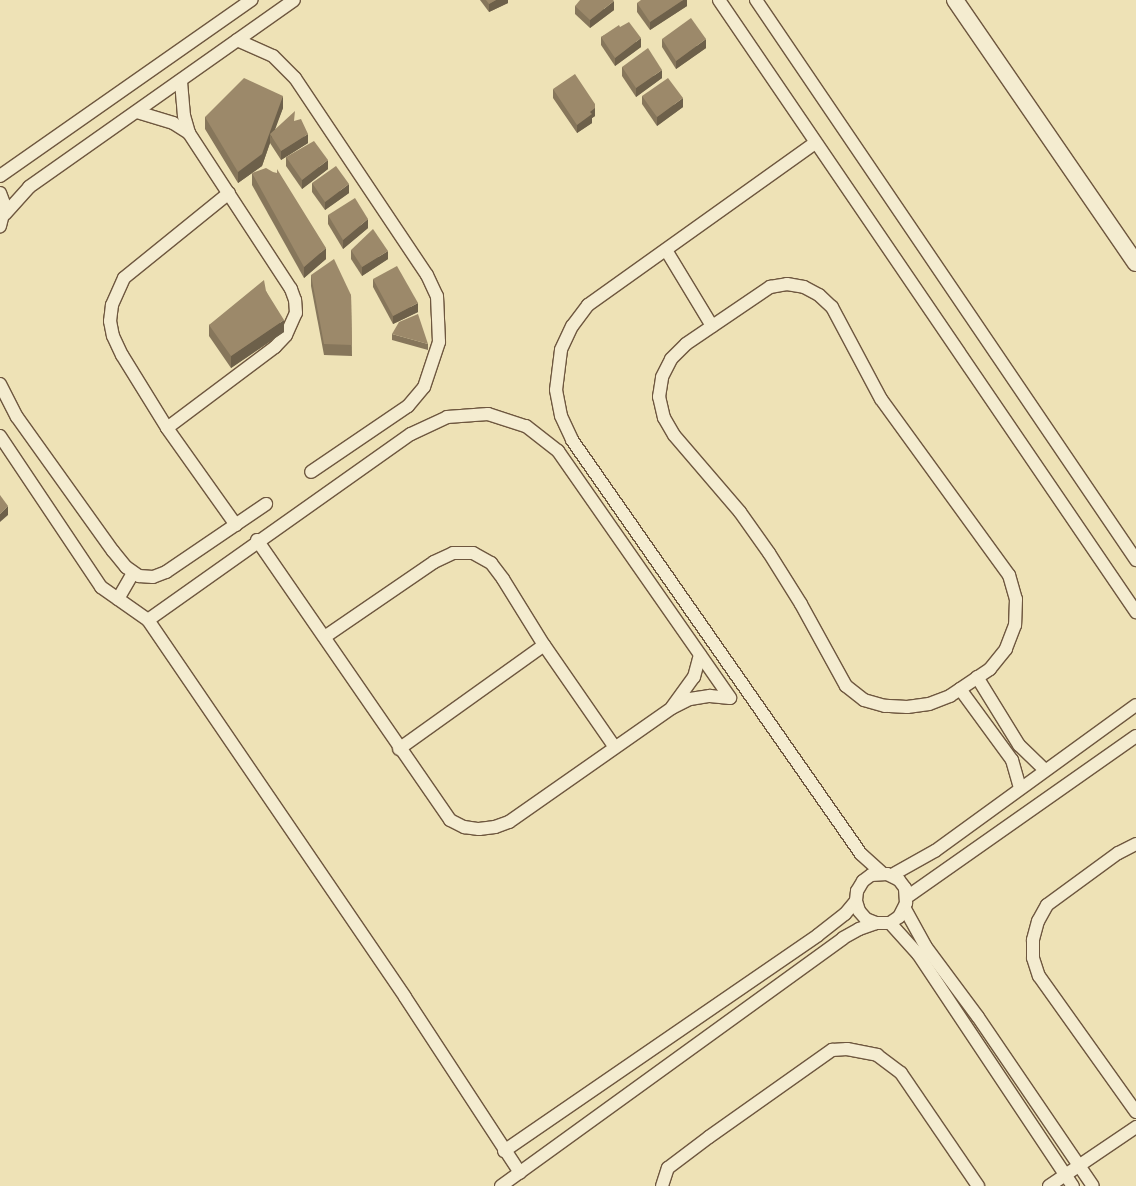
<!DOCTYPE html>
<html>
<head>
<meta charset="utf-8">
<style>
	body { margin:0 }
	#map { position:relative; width:1136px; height:1186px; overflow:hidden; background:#eee2b6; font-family:"IM FELL French Canon",serif }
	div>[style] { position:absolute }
	.roads { filter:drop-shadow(1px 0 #6e573f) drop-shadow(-1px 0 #6e573f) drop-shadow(0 1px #6e573f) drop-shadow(0 -1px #6e573f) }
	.minor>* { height:12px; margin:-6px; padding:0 6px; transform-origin:6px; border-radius:6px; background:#f4ecd0 }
	.tertiary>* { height:16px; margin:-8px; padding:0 8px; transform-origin:8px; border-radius:8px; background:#f4ecd0 }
	.wall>* { inset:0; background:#86765b }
	.shaded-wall>* { inset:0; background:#6d604a }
	.building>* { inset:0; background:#9c896a }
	span { translate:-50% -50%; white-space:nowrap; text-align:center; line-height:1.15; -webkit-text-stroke:3px #f4ecd0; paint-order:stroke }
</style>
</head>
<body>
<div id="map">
	<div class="roads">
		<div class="minor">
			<div style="left:719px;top:0;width:741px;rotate:55.73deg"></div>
			<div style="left:756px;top:0;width:677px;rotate:55.84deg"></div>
			<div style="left:237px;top:40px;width:39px;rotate:24deg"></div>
			<div style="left:273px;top:56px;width:31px;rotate:45deg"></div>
			<div style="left:295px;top:78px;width:237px;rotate:56.2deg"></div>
			<div style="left:427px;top:275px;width:23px;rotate:65deg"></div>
			<div style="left:437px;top:296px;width:46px;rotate:87.5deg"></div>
			<div style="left:439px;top:342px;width:47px;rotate:108.4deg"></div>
			<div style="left:424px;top:387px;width:25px;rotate:130deg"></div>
			<div style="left:408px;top:406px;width:117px;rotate:145.8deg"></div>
			<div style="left:137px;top:112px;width:38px;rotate:17deg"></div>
			<div style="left:173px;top:123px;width:19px;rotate:32deg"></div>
			<div style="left:815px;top:143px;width:279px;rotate:144.5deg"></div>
			<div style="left:588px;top:305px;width:26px;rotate:127deg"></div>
			<div style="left:572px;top:326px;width:26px;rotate:115deg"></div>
			<div style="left:561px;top:350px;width:40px;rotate:97.1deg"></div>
			<div style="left:556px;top:390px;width:26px;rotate:79deg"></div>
			<div style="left:561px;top:416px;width:26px;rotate:65deg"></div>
			<div style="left:572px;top:440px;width:505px;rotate:55.08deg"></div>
			<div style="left:861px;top:854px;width:28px;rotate:42deg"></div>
			<div style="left:0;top:176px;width:307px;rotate:-35deg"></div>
			<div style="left:0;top:193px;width:14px;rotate:69deg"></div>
			<div style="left:5px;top:206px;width:21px;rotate:104deg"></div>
			<div style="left:229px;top:193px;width:135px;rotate:141deg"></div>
			<div style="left:124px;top:278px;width:30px;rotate:114deg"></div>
			<div style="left:112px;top:305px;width:16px;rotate:97deg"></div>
			<div style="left:110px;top:321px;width:15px;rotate:79deg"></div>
			<div style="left:113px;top:336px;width:21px;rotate:65deg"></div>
			<div style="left:122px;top:355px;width:86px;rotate:58.3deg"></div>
			<div style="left:167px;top:428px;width:119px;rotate:54.6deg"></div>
			<div style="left:5px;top:214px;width:36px;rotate:-48deg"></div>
			<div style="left:29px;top:187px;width:324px;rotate:-35.2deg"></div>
			<div style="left:666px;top:250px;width:89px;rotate:58.8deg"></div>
			<div style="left:787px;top:284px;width:17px;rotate:10deg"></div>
			<div style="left:804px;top:287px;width:17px;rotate:28deg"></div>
			<div style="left:819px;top:295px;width:18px;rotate:43deg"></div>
			<div style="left:832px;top:307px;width:104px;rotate:62deg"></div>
			<div style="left:881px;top:399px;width:218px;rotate:54deg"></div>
			<div style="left:1009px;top:575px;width:25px;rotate:74deg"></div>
			<div style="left:1016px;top:599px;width:26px;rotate:92deg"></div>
			<div style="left:1015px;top:625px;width:26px;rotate:111deg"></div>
			<div style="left:1006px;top:649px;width:26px;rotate:129deg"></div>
			<div style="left:990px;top:669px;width:48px;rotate:146deg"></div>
			<div style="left:950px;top:696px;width:22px;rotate:159deg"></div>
			<div style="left:929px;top:704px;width:22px;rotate:172deg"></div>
			<div style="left:907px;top:707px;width:22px;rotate:-177deg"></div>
			<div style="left:885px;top:706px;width:22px;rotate:-164deg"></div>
			<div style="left:864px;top:700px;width:23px;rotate:-142deg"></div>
			<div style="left:846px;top:686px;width:94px;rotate:-118.8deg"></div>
			<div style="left:801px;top:604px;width:60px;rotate:-122.1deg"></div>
			<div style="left:769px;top:553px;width:50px;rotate:-125.3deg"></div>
			<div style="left:740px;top:512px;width:101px;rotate:-130.6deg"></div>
			<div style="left:674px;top:435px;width:20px;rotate:-120deg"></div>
			<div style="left:664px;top:418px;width:22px;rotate:-103deg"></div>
			<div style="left:659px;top:397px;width:20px;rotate:-81deg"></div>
			<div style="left:662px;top:377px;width:20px;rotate:-63deg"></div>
			<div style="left:671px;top:359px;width:21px;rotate:-45deg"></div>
			<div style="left:686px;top:344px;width:102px;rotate:-34.2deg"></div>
			<div style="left:770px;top:287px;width:17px;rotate:-10deg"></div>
			<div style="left:0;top:384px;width:37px;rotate:63deg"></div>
			<div style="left:17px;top:417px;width:165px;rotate:54.4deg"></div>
			<div style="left:113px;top:551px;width:21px;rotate:51deg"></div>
			<div style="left:126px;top:567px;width:16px;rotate:35deg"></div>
			<div style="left:139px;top:576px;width:14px;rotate:4deg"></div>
			<div style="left:153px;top:577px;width:14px;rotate:-21deg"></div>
			<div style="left:166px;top:572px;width:121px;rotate:-34.2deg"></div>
			<div style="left:167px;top:428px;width:135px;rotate:-36.9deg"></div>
			<div style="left:275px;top:347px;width:16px;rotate:-47deg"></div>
			<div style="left:286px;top:335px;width:24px;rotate:-66deg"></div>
			<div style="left:296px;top:313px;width:13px;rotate:-94deg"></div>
			<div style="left:295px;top:300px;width:12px;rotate:-110deg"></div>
			<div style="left:291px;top:289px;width:186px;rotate:-123.2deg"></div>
			<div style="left:189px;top:133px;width:18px;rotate:-106deg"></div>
			<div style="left:184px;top:116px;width:36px;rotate:-95deg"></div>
			<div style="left:0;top:436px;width:182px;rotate:56.2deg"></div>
			<div style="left:101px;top:587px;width:57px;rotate:35.1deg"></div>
			<div style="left:148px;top:620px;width:456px;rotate:55.7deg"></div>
			<div style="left:405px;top:997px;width:210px;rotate:56.8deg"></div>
			<div style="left:257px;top:540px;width:340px;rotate:55.4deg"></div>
			<div style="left:450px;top:820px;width:16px;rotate:27deg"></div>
			<div style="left:464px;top:827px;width:15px;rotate:8deg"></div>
			<div style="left:479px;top:829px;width:16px;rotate:-7deg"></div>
			<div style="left:495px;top:827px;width:15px;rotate:-20deg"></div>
			<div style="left:509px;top:822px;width:199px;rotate:-35deg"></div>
			<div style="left:672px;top:708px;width:20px;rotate:-27deg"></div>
			<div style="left:690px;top:699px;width:20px;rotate:-9deg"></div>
			<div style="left:710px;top:696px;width:20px;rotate:6deg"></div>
			<div style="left:118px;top:599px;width:30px;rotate:-60deg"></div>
			<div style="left:148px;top:620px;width:322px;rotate:-35.3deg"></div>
			<div style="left:411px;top:434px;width:40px;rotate:-25deg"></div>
			<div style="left:447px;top:417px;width:41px;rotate:-4.2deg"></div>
			<div style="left:488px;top:414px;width:40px;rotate:18deg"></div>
			<div style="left:526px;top:426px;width:41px;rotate:38deg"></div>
			<div style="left:558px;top:451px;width:301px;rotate:55.1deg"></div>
			<div style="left:326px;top:636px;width:131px;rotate:-34.4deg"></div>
			<div style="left:434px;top:562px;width:21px;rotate:-25deg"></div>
			<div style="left:453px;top:553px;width:20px"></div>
			<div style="left:473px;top:553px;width:21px;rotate:29deg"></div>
			<div style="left:491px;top:563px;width:20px;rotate:53deg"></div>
			<div style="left:503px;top:579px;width:78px;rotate:58.2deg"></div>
			<div style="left:544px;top:645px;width:123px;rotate:55.3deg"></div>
			<div style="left:977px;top:677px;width:80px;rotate:58.3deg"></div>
			<div style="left:1019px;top:745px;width:36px;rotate:44deg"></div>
			<div style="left:960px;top:689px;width:88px;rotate:53.8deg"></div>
			<div style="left:1012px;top:760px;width:29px;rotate:74deg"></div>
			<div style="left:672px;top:707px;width:37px;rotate:-54deg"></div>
			<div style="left:694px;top:677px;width:23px;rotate:-75deg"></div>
			<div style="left:399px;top:749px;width:178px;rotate:-35.6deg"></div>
			<div style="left:1136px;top:844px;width:20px;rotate:153deg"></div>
			<div style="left:1118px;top:853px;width:88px;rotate:143.8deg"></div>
			<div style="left:1047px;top:905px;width:18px;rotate:119deg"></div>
			<div style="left:1038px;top:921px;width:20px;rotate:105deg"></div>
			<div style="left:1033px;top:940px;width:18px;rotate:90deg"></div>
			<div style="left:1033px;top:958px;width:19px;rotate:72deg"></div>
			<div style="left:1039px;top:976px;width:167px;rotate:54.5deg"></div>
			<div style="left:892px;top:875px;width:49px;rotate:-29.2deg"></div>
			<div style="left:935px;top:851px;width:248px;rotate:-36deg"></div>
			<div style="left:907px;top:897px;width:280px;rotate:-35.1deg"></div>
			<div style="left:905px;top:909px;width:43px;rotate:61.1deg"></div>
			<div style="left:926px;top:947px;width:87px;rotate:53.4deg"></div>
			<div style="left:978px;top:1017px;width:204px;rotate:55.8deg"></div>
			<div style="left:890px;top:923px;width:42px;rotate:47.9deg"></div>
			<div style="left:918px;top:954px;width:279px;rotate:56.3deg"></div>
			<div style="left:504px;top:1151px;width:381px;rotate:-34.5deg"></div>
			<div style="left:818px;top:935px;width:34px;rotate:-38deg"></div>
			<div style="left:845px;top:914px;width:17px;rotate:-50deg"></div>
			<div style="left:501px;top:1186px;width:422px;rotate:-35.9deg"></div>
			<div style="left:843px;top:938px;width:18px;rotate:-29deg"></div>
			<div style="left:859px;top:929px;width:18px;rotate:-19deg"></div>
			<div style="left:876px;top:923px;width:14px"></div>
			<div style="left:890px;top:923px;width:11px;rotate:-34deg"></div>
			<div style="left:899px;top:917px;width:16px;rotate:-63deg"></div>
			<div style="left:906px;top:903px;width:15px;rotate:-94deg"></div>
			<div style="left:905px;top:888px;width:10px;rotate:-127deg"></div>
			<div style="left:899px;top:880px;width:13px;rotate:-153deg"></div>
			<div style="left:887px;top:874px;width:16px;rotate:176deg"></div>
			<div style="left:871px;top:875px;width:10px;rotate:143deg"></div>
			<div style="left:863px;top:881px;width:12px;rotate:121deg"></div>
			<div style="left:857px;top:891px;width:10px;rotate:96deg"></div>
			<div style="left:856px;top:901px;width:10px;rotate:73deg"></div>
			<div style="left:859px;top:911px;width:11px;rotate:49deg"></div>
			<div style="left:866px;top:919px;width:11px;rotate:22deg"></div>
			<div style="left:662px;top:1186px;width:19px;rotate:-72deg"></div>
			<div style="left:668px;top:1168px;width:51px;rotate:-37.1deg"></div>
			<div style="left:709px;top:1137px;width:151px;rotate:-35.3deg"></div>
			<div style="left:832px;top:1050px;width:15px;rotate:-4deg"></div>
			<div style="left:847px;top:1049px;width:31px;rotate:11deg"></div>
			<div style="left:877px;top:1055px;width:30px;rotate:37deg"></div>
			<div style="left:901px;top:1073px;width:137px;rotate:55.7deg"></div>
			<div style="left:1049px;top:1186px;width:105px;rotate:-34.1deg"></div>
		</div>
		<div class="tertiary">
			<div style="left:955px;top:0;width:319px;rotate:55.5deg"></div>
		</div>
	</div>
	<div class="wall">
		<div style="clip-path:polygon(480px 0,508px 0,508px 3px,489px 12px)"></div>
		<div style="clip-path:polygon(687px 0,687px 6px,650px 30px,637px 12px,637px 3px)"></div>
		<div style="clip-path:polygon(575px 6px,614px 10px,590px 28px,575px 14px)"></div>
		<div style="clip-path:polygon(620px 27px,641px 47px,615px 66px,601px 45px,601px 37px)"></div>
		<div style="clip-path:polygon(662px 39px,706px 48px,676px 69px,662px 47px)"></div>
		<div style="clip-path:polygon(622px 67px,662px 78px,636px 97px,622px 76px)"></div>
		<div style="clip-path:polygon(553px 89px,595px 116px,592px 118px,592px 123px,577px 133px,553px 98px)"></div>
		<div style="clip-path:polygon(642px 96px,683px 107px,657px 126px,642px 104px)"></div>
		<div style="clip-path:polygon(283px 108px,274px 130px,295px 121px,308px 143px,281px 160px,270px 143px,262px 166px,238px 183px,205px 129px,205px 117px)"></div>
		<div style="clip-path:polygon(286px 157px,328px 169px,302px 189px,286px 166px)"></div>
		<div style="clip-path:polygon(252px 173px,326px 259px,304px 278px,252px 185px)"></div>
		<div style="clip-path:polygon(312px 183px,349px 193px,325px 210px,312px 192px)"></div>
		<div style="clip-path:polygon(328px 215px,368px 228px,343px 249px,328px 224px)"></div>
		<div style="clip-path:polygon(351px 250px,388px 259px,362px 276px,351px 259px)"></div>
		<div style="clip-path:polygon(311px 275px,351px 295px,352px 356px,324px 355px,311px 286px)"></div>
		<div style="clip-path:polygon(373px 279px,418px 312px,393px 324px,373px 287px)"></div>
		<div style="clip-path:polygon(266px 291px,284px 332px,231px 368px,209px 336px,209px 325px)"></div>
		<div style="clip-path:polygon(392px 334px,428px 344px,428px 350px,392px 340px)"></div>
	</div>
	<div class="shaded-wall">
		<div style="clip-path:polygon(496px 0,508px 0,508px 3px,489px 12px,489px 4px)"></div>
		<div style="clip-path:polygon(683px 0,687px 0,687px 6px,650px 30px,650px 22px)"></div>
		<div style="clip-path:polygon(614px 1px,614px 10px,590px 28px,590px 20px)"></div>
		<div style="clip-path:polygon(641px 38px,641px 47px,615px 66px,615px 58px)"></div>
		<div style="clip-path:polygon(706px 39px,706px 48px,676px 69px,676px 61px)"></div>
		<div style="clip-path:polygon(662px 70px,662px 78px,636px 97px,636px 88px)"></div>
		<div style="clip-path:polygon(283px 96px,283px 108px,272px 138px,270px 134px,270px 143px,262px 166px,238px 183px,238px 172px)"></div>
		<div style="clip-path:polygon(683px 98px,683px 107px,657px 126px,657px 117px)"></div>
		<div style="clip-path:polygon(595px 104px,595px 116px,592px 118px,592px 123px,577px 133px,577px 125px)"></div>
		<div style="clip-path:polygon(308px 134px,308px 143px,281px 160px,281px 151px)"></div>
		<div style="clip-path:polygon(328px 160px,328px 169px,302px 189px,302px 180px)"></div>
		<div style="clip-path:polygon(349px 184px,349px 193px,325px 210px,325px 202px)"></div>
		<div style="clip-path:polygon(368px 219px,368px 228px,343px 249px,343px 240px)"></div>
		<div style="clip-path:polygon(326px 248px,326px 259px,304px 278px,304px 267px)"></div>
		<div style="clip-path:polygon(388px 251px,388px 259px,362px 276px,362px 267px)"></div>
		<div style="clip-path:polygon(418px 303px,418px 312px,393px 324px,393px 316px)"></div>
		<div style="clip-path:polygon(284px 320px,284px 332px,231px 368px,231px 356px)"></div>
		<div style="clip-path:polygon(8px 506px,8px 515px,0 522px,0 514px)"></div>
	</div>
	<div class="building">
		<div style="clip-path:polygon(486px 0,496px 0,489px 4px)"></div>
		<div style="clip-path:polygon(580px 0,613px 0,614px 1px,590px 20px,575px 6px)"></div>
		<div style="clip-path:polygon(641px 0,683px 0,650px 22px,637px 3px)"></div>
		<div style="clip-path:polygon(691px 18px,706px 39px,676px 61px,662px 39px)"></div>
		<div style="clip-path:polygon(629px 22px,641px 38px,615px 58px,601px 37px,619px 25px,620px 27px)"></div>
		<div style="clip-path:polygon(648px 48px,662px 70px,636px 88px,622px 67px)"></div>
		<div style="clip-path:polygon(575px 74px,595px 104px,595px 108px,590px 112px,592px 114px,577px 125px,553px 89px)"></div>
		<div style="clip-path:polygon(244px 78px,283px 96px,262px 154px,238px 172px,205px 117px)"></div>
		<div style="clip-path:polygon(668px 78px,683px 98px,657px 117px,642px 96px)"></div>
		<div style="clip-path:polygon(295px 111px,294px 121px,301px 119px,308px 134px,281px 151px,270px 134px)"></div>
		<div style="clip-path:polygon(314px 141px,328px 160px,302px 180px,286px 157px)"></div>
		<div style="clip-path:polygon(336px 166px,349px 184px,325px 202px,312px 183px)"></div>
		<div style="clip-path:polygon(266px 168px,273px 172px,277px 173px,277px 169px,326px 248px,304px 267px,252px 173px)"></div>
		<div style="clip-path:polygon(355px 198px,368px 219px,343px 240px,328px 215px)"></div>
		<div style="clip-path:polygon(373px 229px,388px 251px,362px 267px,351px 250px)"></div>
		<div style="clip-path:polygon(334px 259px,351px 295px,352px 345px,324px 344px,311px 275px)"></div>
		<div style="clip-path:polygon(397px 266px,418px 303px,393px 316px,373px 279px)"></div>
		<div style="clip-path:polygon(264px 280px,266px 291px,284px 320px,231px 356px,209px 325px)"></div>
		<div style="clip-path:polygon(418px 314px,428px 344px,392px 334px,399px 322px)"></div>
		<div style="clip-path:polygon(0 495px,8px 506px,0 514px)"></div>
	</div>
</div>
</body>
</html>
